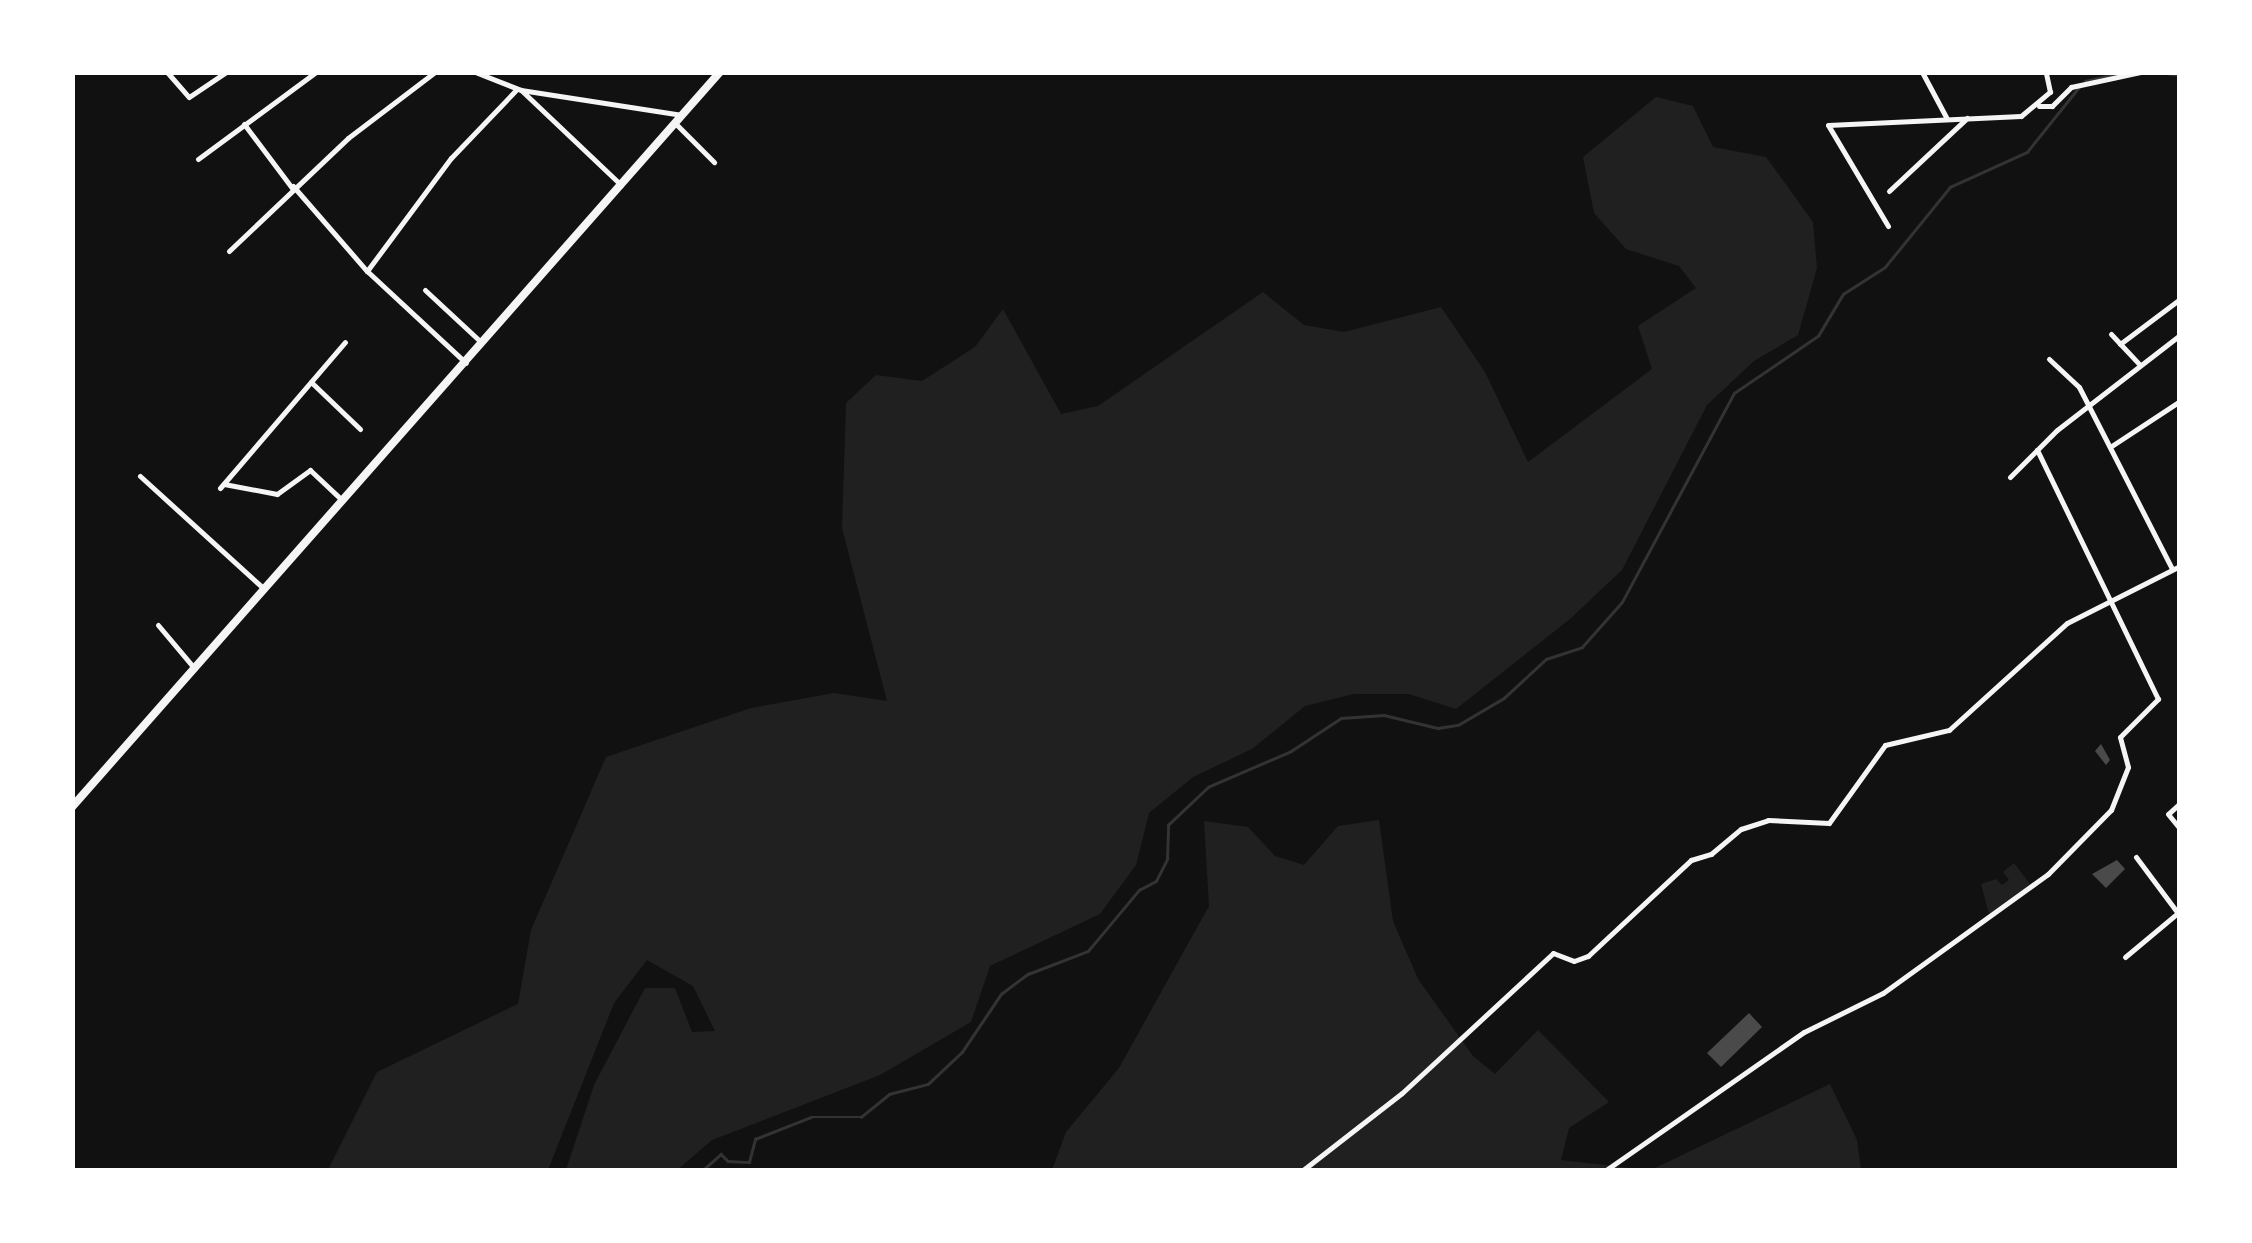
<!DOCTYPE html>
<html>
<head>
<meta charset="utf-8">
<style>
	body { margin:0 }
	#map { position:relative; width:2252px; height:1243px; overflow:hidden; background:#111; font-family:"Playfair Display",serif }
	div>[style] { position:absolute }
	.green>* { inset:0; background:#202020 }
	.stream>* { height:2.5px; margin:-1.25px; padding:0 1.25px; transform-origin:1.25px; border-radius:1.25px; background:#333 }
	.building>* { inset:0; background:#4a4a4a }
	.minor>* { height:5px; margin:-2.5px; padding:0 2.5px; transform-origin:2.5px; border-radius:2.5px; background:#f5f5f5 }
	.trunk>* { height:8px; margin:-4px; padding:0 4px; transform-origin:4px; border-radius:4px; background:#f5f5f5 }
	span { translate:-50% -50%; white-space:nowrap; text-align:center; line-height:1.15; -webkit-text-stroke:8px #fff; paint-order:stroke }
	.frame { position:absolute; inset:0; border:75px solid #fff; pointer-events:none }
</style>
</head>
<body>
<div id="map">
	<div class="green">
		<div style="clip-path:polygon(1656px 97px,1693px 106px,1713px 147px,1766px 157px,1813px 222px,1817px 268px,1798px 335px,1754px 361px,1707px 405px,1622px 570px,1570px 619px,1456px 709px,1409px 694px,1354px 694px,1305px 706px,1252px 749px,1193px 777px,1149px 813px,1136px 865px,1100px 914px,990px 966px,971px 1022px,880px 1075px,712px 1140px,677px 1170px,566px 1170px,594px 1085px,645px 988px,675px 988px,692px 1032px,715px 1031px,693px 986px,647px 960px,614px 1003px,548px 1170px,328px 1170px,377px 1072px,518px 1004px,531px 930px,606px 757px,751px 708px,834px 693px,887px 701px,842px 528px,846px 403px,876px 375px,922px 381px,975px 347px,1003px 309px,1061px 414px,1098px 406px,1263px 292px,1304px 325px,1344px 332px,1441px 307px,1485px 372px,1528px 462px,1652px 369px,1638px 326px,1696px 288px,1679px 266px,1626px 249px,1594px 213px,1583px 157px)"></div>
		<div style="clip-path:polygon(1379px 820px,1393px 921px,1418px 979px,1473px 1056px,1495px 1074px,1538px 1030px,1609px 1102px,1569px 1128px,1561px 1160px,1648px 1170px,1052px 1170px,1066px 1132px,1119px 1068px,1209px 906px,1204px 821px,1248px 827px,1275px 856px,1304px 865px,1338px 826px)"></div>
		<div style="clip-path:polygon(2014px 863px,2030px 884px,1989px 914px,1981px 884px,1996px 879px,2002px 885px,2009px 880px,2003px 872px)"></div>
		<div style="clip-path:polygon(1830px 1084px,1857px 1140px,1861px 1170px,1651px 1170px)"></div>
	</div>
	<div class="stream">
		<div style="left:2159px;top:72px;width:21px;rotate:8deg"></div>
		<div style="left:2085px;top:81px;width:41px;rotate:-12.7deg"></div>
		<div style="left:703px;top:1170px;width:24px;rotate:-42deg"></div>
		<div style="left:721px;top:1154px;width:10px;rotate:45deg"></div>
		<div style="left:728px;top:1161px;width:21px;rotate:3deg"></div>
		<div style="left:749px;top:1162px;width:24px;rotate:-75deg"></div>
		<div style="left:755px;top:1139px;width:60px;rotate:-21.4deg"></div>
		<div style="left:811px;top:1117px;width:50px"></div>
		<div style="left:861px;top:1117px;width:36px;rotate:-39deg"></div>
		<div style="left:889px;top:1094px;width:40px;rotate:-14.4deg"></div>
		<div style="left:928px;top:1084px;width:47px;rotate:-43.3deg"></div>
		<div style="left:962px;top:1052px;width:70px;rotate:-56.1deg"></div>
		<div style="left:1001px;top:994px;width:34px;rotate:-37deg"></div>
		<div style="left:1028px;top:974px;width:64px;rotate:-21deg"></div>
		<div style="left:1088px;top:951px;width:80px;rotate:-50.1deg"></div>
		<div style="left:1139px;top:890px;width:19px;rotate:-28deg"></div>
		<div style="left:1156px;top:881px;width:25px;rotate:-63deg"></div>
		<div style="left:1167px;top:859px;width:34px;rotate:-88deg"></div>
		<div style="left:1168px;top:825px;width:55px;rotate:-43.5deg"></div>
		<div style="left:1208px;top:787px;width:90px;rotate:-23.4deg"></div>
		<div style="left:1291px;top:751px;width:60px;rotate:-33.4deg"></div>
		<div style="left:1341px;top:718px;width:43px;rotate:-4deg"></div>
		<div style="left:1384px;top:715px;width:56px;rotate:13.5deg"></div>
		<div style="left:1438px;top:728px;width:20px;rotate:-9deg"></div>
		<div style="left:1458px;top:725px;width:53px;rotate:-30.4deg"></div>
		<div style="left:1504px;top:698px;width:57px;rotate:-42.9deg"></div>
		<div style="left:1546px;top:659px;width:38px;rotate:-18deg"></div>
		<div style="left:1582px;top:647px;width:60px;rotate:-48.4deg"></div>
		<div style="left:1622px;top:602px;width:237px;rotate:-61.8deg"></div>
		<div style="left:1734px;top:393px;width:102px;rotate:-34.2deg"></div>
		<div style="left:1818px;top:336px;width:49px;rotate:-59.2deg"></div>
		<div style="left:1843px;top:294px;width:50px;rotate:-32.7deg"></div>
		<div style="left:1885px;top:267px;width:103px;rotate:-50.9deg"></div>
		<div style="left:1950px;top:187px;width:85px;rotate:-24.4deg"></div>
		<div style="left:2027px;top:152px;width:83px;rotate:-51.3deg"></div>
	</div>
	<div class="building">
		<div style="clip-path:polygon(2101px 744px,2110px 760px,2106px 765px,2095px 751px)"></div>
		<div style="clip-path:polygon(2117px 860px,2125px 869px,2106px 888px,2092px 874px)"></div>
		<div style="clip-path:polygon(1749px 1013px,1762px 1027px,1721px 1067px,1707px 1053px)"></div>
	</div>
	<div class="minor">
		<div style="left:167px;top:72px;width:33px;rotate:49deg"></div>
		<div style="left:189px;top:97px;width:45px;rotate:-34deg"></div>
		<div style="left:475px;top:72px;width:49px;rotate:21.4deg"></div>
		<div style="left:521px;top:90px;width:138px;rotate:43.5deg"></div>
		<div style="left:1922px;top:72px;width:51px;rotate:61.9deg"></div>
		<div style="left:521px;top:90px;width:163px;rotate:8.8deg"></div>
		<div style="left:2039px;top:106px;width:13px"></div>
		<div style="left:2052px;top:106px;width:27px;rotate:-45deg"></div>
		<div style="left:2071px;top:87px;width:72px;rotate:-12.1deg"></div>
		<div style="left:244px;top:124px;width:80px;rotate:53.1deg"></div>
		<div style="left:676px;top:124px;width:54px;rotate:45deg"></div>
		<div style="left:198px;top:159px;width:147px;rotate:-36.4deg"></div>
		<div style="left:293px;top:186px;width:113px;rotate:49deg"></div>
		<div style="left:367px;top:271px;width:135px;rotate:42.9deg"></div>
		<div style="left:1889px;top:191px;width:107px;rotate:-43.1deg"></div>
		<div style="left:1888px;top:226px;width:117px;rotate:-120.7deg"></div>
		<div style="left:1828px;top:125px;width:193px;rotate:-2.7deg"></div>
		<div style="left:2021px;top:116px;width:38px;rotate:-40deg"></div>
		<div style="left:2050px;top:92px;width:19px;rotate:-102deg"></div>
		<div style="left:229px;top:251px;width:164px;rotate:-43.5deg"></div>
		<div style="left:348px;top:138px;width:109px;rotate:-37.2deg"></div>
		<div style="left:367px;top:271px;width:141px;rotate:-53.4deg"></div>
		<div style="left:451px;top:158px;width:95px;rotate:-46.3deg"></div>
		<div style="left:425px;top:290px;width:76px;rotate:42.9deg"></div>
		<div style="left:2111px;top:334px;width:42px;rotate:46.9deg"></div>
		<div style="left:2120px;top:344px;width:75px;rotate:-36.9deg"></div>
		<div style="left:2049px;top:359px;width:41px;rotate:43deg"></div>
		<div style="left:2079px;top:387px;width:204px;rotate:62.9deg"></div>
		<div style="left:311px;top:382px;width:68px;rotate:43.8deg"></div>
		<div style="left:2110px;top:447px;width:84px;rotate:-33.3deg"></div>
		<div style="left:140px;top:476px;width:166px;rotate:42.3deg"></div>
		<div style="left:2010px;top:477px;width:66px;rotate:-45deg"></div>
		<div style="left:2057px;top:430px;width:155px;rotate:-37.7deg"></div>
		<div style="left:224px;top:484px;width:54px;rotate:10.7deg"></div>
		<div style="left:277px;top:494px;width:41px;rotate:-36deg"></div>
		<div style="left:310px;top:470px;width:44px;rotate:43.2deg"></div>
		<div style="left:220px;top:488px;width:192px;rotate:-49.4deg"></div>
		<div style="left:158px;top:625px;width:57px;rotate:49.9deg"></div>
		<div style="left:2180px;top:803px;width:16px;rotate:137deg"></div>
		<div style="left:2168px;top:814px;width:19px;rotate:51deg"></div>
		<div style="left:2136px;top:857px;width:69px;rotate:53.3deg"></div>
		<div style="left:2125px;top:957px;width:72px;rotate:-39.9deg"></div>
		<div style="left:1303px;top:1170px;width:125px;rotate:-37.9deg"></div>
		<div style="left:1402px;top:1093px;width:206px;rotate:-42.8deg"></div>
		<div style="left:1553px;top:953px;width:22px;rotate:21deg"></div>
		<div style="left:1574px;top:961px;width:15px;rotate:-20deg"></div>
		<div style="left:1588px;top:956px;width:141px;rotate:-43deg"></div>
		<div style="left:1691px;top:860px;width:21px;rotate:-17deg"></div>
		<div style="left:1711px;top:854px;width:39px;rotate:-40deg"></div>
		<div style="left:1741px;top:829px;width:28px;rotate:-18deg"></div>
		<div style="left:1768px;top:820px;width:61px;rotate:2.8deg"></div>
		<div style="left:1829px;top:823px;width:96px;rotate:-54.3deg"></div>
		<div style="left:1885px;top:745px;width:66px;rotate:-13.2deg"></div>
		<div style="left:1949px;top:730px;width:159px;rotate:-42.2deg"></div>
		<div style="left:2067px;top:623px;width:127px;rotate:-26.8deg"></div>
		<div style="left:1606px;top:1170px;width:241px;rotate:-34.9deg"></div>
		<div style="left:1804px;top:1032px;width:88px;rotate:-26.3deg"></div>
		<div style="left:1883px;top:993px;width:203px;rotate:-35.8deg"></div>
		<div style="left:2048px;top:874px;width:90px;rotate:-45.5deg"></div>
		<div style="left:2111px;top:810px;width:46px;rotate:-68.4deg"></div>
		<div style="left:2128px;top:767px;width:31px;rotate:-105deg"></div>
		<div style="left:2120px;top:737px;width:54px;rotate:-45deg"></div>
		<div style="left:2158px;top:699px;width:277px;rotate:-115.9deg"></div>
	</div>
	<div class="trunk">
		<div style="left:72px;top:807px;width:980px;rotate:-48.6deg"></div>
	</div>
	<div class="frame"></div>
</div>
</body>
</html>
